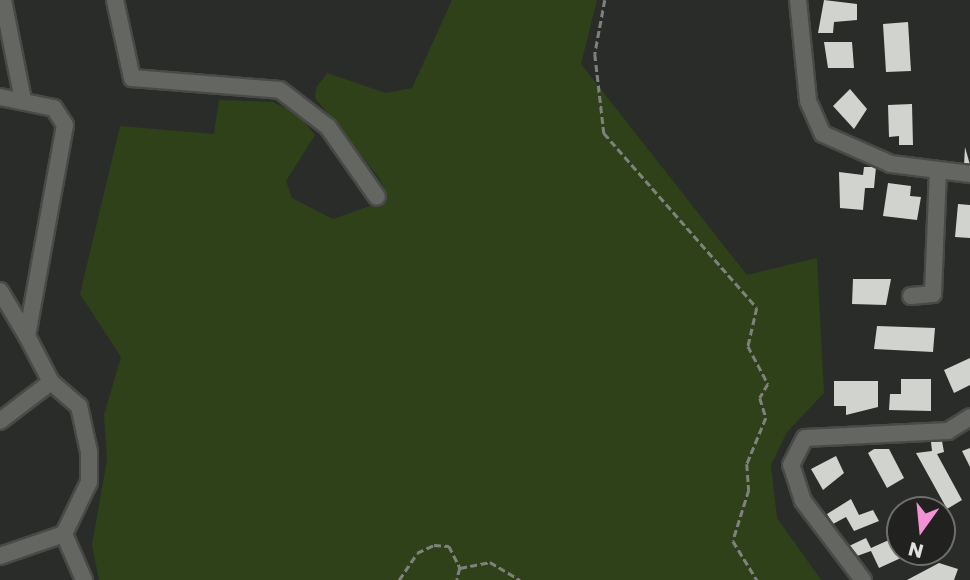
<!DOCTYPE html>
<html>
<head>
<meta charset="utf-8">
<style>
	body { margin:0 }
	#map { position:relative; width:970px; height:580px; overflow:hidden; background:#2a2c29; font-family:Poppins,sans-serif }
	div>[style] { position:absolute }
	.green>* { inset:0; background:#2e4118 }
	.building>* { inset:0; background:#d1d3cf }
	.path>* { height:2.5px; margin-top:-1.25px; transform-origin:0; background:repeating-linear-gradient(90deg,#7f817e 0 7px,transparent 0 10.5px) }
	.roads { filter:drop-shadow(2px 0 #494a48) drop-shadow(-2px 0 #494a48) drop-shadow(0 2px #494a48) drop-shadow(0 -2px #494a48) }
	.minor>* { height:16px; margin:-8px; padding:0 8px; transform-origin:8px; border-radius:8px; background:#646662 }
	span { translate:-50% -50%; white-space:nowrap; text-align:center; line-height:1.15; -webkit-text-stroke:7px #21221f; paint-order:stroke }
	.north { position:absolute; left:886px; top:496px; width:70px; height:70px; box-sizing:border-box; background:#21221f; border:2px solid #6e6f6c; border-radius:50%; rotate:195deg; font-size:19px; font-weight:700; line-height:28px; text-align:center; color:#e1e2e0 }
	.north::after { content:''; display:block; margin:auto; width:24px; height:32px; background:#f491d4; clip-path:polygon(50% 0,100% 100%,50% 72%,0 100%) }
</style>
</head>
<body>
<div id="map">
	<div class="green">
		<div style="clip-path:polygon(452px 0,597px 0,581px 64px,747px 275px,817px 258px,824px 393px,787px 432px,771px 465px,777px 518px,821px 580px,99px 580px,92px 545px,107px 460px,104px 415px,121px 357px,80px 294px,120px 126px,214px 134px,219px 100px,273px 102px,298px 114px,315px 135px,286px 181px,292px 198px,333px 219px,378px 203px,384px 188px,379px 178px,315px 98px,316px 88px,327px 73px,386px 93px,412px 88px)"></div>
	</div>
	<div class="building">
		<div style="clip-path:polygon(824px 0,857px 4px,857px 20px,834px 22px,833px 33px,818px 33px)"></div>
		<div style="clip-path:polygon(908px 22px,911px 71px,886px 72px,883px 24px)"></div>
		<div style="clip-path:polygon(824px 42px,852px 42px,854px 68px,828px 68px)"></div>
		<div style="clip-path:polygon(850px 89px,867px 109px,854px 129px,833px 106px)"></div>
		<div style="clip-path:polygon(912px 104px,913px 145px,899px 145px,899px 136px,889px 137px,888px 105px)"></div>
		<div style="clip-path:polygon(965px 147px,970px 165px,964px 166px)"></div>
		<div style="clip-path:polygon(864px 167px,876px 167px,874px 188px,865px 188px,863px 210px,840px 208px,839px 172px,863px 175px)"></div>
		<div style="clip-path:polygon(888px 183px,911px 186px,910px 196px,921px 197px,917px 220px,883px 216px)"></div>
		<div style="clip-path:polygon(958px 204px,970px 205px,970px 238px,955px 237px)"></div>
		<div style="clip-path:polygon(853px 279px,891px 279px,886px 305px,852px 304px)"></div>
		<div style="clip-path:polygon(877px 326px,935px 328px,933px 352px,874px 349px)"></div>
		<div style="clip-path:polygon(970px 358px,970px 385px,954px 393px,944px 370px)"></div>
		<div style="clip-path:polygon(901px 379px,931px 379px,931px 411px,889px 410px,890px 394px,901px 394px)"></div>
		<div style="clip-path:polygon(834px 381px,878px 381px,878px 407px,846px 415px,846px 406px,834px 406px)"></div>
		<div style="clip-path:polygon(942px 441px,944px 452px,937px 454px,962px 500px,947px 509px,916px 453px,932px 451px,931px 442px)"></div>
		<div style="clip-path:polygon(970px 448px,970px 467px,962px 451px)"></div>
		<div style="clip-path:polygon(874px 449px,889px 449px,904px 478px,887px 488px,868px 453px)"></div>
		<div style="clip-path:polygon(836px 456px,844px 473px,823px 490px,811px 469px)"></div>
		<div style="clip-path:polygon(851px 499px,859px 515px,873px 510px,879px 521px,854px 531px,846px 517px,833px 524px,827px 514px)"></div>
		<div style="clip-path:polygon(900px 535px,900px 552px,914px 552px,879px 568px,871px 551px,857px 556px,849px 546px,866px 538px,871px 548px)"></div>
		<div style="clip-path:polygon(939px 563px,958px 569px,954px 580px,907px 580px)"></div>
	</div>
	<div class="path">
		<div style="left:605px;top:0;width:55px;rotate:100.5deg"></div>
		<div style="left:595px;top:54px;width:80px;rotate:83.5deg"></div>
		<div style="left:604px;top:133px;width:232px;rotate:48.8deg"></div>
		<div style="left:757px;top:308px;width:39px;rotate:103deg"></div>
		<div style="left:748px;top:346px;width:43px;rotate:62.2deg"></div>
		<div style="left:768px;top:384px;width:16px;rotate:120deg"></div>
		<div style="left:760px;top:398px;width:21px;rotate:73deg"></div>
		<div style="left:766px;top:418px;width:50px;rotate:112.4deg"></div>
		<div style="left:747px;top:464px;width:26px;rotate:86deg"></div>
		<div style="left:749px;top:490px;width:53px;rotate:107.4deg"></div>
		<div style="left:733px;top:541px;width:46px;rotate:58.4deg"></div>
		<div style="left:460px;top:568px;width:31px;rotate:-11deg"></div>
		<div style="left:490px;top:562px;width:35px;rotate:31deg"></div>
		<div style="left:399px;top:580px;width:32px;rotate:-56deg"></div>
		<div style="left:417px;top:553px;width:19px;rotate:-25deg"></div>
		<div style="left:434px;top:545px;width:15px;rotate:4deg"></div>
		<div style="left:449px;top:546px;width:25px;rotate:63deg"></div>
		<div style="left:460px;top:568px;width:12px;rotate:104deg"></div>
	</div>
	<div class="roads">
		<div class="minor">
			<div style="left:3px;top:0;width:102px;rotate:78.7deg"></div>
			<div style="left:115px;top:0;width:80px;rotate:77.7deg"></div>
			<div style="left:132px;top:78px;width:148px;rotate:4.6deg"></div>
			<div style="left:280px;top:90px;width:61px;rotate:37.6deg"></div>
			<div style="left:328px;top:127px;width:85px;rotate:55deg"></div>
			<div style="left:798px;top:0;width:101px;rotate:84.3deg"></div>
			<div style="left:808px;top:101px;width:36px;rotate:66deg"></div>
			<div style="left:823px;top:134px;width:74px;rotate:23.8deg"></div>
			<div style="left:891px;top:164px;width:80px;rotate:7.2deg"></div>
			<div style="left:0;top:97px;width:55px;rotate:11.5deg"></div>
			<div style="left:54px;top:108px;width:20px;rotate:57deg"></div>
			<div style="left:65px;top:125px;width:214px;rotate:100.2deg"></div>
			<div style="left:27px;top:336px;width:52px;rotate:62.4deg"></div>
			<div style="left:51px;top:382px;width:37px;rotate:41deg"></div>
			<div style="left:79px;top:406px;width:47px;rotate:77.7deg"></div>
			<div style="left:89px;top:452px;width:30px;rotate:90deg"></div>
			<div style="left:89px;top:482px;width:58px;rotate:115.7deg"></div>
			<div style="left:64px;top:534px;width:68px;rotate:161deg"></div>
			<div style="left:0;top:291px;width:52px;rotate:59deg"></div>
			<div style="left:911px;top:296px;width:22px;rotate:-5deg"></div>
			<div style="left:933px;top:294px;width:123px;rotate:-87.7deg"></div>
			<div style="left:0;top:421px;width:64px;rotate:-37.4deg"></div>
			<div style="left:64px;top:534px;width:50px;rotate:66.5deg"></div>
			<div style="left:863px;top:580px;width:99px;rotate:-127.2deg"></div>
			<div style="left:803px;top:501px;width:38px;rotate:-108deg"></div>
			<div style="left:791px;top:465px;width:30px;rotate:-63deg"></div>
			<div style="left:805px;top:438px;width:143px;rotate:-2.8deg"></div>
			<div style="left:948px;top:431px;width:26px;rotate:-32deg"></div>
		</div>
	</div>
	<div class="north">N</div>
</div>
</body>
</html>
